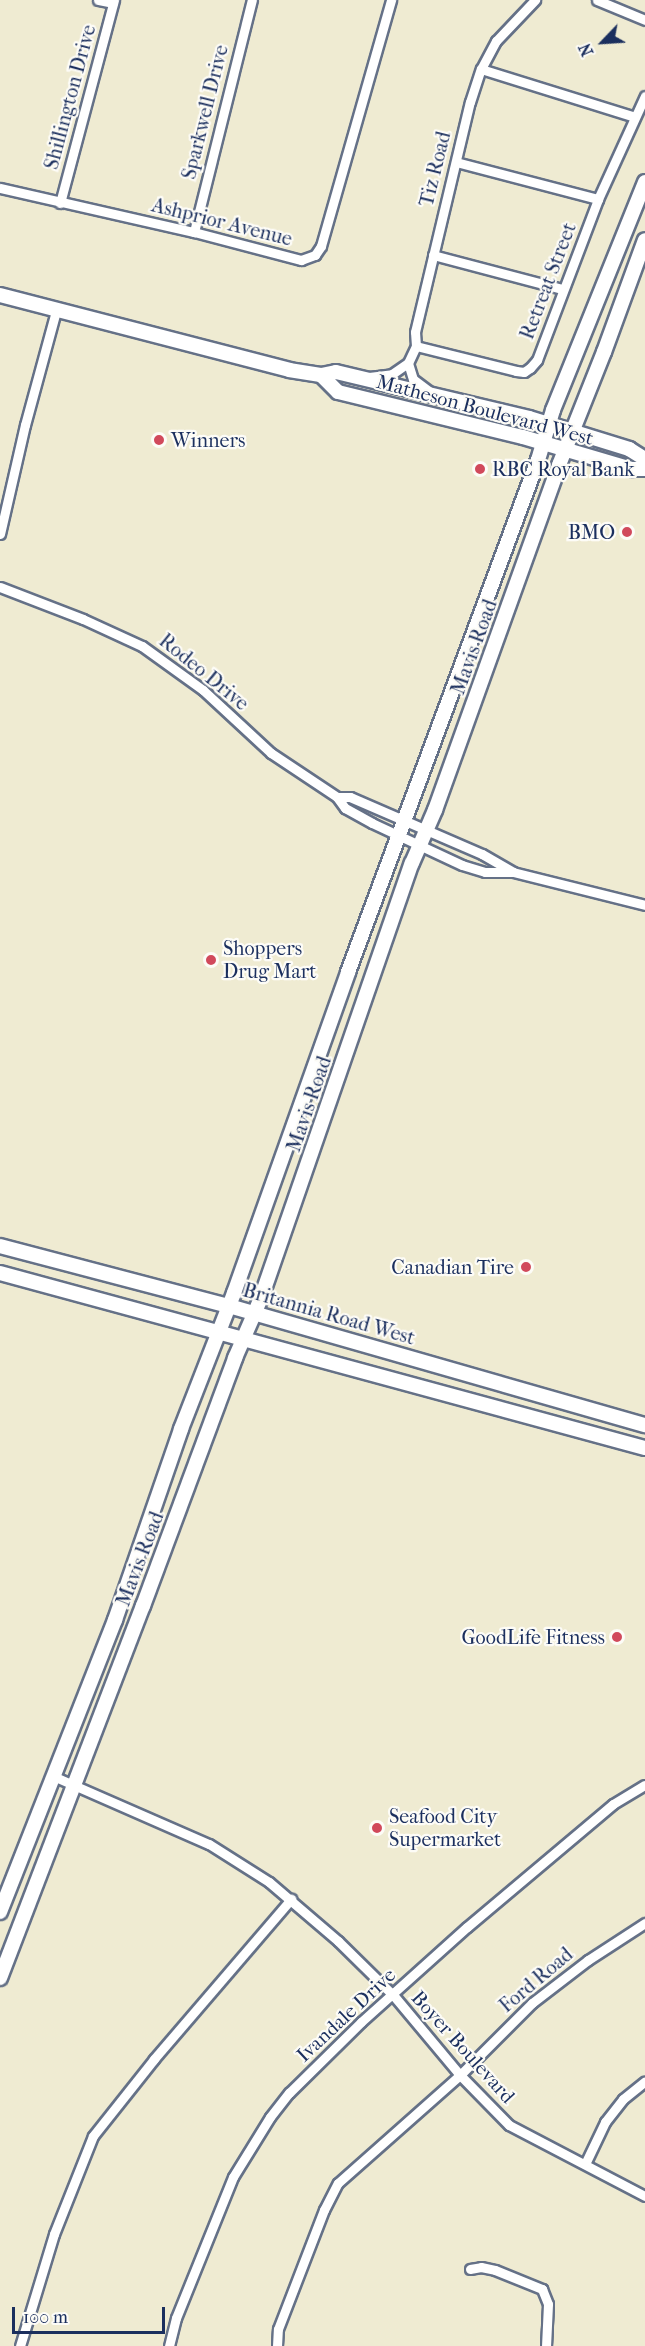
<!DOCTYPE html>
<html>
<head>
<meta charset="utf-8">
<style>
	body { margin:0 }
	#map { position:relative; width:645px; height:2346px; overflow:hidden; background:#efebd2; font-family:"IM FELL French Canon",serif }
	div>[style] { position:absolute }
	.roads { filter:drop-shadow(2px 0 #657187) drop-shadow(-2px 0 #657187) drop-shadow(0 2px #657187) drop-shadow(0 -2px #657187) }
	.street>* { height:9px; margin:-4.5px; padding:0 4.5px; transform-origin:4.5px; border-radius:4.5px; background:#fff }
	.secondary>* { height:14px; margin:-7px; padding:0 7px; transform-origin:7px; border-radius:7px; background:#fff }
	.dots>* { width:16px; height:16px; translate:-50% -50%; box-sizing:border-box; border:3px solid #fdfcf7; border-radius:50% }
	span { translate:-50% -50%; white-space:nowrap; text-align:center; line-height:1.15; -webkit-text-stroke:4.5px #fdfcf7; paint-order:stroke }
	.street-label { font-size:20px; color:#1b2f5e }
	.poi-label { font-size:20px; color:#1b2f5e }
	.left { translate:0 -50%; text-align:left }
	.right { translate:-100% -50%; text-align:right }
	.north { position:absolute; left:573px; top:12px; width:60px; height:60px; -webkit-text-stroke:4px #fdfcf7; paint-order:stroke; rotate:245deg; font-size:16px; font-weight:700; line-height:24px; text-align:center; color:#1b2f5e }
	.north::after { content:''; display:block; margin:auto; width:21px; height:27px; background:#1b2f5e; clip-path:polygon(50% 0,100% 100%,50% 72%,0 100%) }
	.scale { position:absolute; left:12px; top:2307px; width:153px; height:27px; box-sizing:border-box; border:3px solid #1b2f5e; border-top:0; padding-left:8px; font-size:18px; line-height:21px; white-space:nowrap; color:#1b2f5e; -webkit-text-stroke:4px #fdfcf7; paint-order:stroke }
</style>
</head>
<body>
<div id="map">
	<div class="roads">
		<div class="street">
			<div style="left:98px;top:0;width:15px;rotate:11deg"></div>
			<div style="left:597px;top:0;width:52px;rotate:22.6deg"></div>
			<div style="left:481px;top:69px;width:161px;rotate:17.3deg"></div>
			<div style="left:456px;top:162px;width:147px;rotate:14.6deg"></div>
			<div style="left:0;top:188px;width:199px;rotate:12.8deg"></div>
			<div style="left:194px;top:232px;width:111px;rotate:14.7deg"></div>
			<div style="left:301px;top:260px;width:15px;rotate:-20deg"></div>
			<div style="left:315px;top:255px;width:11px;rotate:-56deg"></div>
			<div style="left:321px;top:246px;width:256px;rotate:-74.1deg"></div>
			<div style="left:60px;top:203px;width:210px;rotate:-75.1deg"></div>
			<div style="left:194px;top:232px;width:239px;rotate:-76deg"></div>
			<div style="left:433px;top:255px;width:133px;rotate:14.8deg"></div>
			<div style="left:416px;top:346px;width:103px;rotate:14deg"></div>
			<div style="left:516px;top:371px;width:8px;rotate:7deg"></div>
			<div style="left:524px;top:372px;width:7px;rotate:-34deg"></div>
			<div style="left:530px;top:368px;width:11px;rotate:-49deg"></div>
			<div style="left:537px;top:360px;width:172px;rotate:-69.2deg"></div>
			<div style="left:598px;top:199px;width:113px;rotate:-65.5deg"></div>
			<div style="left:408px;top:363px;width:17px;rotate:73deg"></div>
			<div style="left:413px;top:379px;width:20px;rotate:37deg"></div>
			<div style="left:369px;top:377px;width:23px;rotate:-7deg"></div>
			<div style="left:392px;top:374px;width:19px;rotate:-35deg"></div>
			<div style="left:408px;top:363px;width:19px;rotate:-65deg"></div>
			<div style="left:416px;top:346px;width:14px;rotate:-94deg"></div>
			<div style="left:415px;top:332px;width:236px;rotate:-76.6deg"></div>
			<div style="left:470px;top:102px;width:35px;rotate:-72deg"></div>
			<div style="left:481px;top:69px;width:32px;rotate:-62deg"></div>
			<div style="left:496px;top:41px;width:57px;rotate:-46.4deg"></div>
			<div style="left:0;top:534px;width:112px;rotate:-77.1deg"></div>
			<div style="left:25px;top:425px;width:118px;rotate:-74.8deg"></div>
			<div style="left:0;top:587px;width:89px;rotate:21.1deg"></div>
			<div style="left:83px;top:619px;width:65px;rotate:24.6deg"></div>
			<div style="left:142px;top:646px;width:75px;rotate:35.8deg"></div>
			<div style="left:203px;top:690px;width:93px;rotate:42.8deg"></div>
			<div style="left:271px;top:753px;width:79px;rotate:33.7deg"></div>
			<div style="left:337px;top:797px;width:14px;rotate:54deg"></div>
			<div style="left:345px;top:808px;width:31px;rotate:29deg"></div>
			<div style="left:372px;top:823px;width:99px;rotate:25deg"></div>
			<div style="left:462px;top:865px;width:24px;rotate:17deg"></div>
			<div style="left:485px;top:872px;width:28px"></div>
			<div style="left:513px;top:872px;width:136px;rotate:14deg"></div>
			<div style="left:337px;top:797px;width:13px"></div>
			<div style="left:350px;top:797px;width:144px;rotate:23.4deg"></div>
			<div style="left:482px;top:854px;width:36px;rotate:30deg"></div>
			<div style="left:53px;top:1776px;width:170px;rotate:23.6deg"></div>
			<div style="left:209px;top:1844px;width:71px;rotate:32.3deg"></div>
			<div style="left:269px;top:1882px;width:91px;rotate:40.5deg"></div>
			<div style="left:338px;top:1941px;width:78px;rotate:44.5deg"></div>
			<div style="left:394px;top:1996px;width:103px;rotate:50.1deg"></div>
			<div style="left:460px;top:2075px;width:70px;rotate:45.6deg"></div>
			<div style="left:509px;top:2125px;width:153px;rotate:27.6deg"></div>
			<div style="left:585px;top:2164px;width:47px;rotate:-64.5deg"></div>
			<div style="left:605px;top:2122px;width:29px;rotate:-52deg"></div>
			<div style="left:623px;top:2099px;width:28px;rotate:-39deg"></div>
			<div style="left:470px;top:2269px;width:11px;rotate:-10deg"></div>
			<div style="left:481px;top:2267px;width:14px;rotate:12deg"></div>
			<div style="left:495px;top:2270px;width:51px;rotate:22deg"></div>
			<div style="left:542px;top:2289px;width:16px;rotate:68deg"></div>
			<div style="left:548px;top:2304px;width:42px;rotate:92.7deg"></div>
			<div style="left:20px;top:2346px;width:117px;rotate:-73.1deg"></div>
			<div style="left:54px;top:2234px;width:105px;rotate:-68.3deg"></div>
			<div style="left:93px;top:2136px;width:98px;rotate:-51.6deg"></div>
			<div style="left:154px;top:2059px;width:211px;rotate:-49.4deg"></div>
			<div style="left:169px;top:2346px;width:29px;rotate:-76deg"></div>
			<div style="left:176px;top:2318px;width:152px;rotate:-68deg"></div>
			<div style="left:233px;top:2177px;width:70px;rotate:-58.3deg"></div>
			<div style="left:270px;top:2117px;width:31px;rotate:-52deg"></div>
			<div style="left:289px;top:2093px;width:101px;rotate:-44.6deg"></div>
			<div style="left:361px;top:2022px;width:142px;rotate:-41.9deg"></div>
			<div style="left:467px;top:1927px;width:191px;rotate:-40.1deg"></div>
			<div style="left:613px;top:1804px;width:37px;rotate:-31deg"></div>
			<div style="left:277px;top:2346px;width:17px;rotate:-87deg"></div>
			<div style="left:278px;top:2329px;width:128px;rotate:-68.9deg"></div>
			<div style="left:324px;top:2210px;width:30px;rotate:-63deg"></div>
			<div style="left:338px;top:2183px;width:163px;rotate:-41.5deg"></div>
			<div style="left:460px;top:2075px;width:102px;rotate:-45deg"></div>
			<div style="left:532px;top:2003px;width:71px;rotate:-37.5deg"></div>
			<div style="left:588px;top:1960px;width:68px;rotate:-33deg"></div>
		</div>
		<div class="secondary">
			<div style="left:0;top:295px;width:299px;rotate:14.5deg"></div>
			<div style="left:289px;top:370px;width:32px;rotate:9deg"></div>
			<div style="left:321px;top:375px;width:15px;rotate:-11deg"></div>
			<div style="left:336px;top:372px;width:198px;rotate:13.4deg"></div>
			<div style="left:529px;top:418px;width:105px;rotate:17.2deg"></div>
			<div style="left:629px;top:449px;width:19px;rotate:32deg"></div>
			<div style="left:321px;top:375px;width:24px;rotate:45deg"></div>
			<div style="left:338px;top:392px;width:190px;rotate:13.7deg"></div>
			<div style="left:523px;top:437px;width:114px;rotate:16.4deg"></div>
			<div style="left:632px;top:469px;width:13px"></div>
			<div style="left:0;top:1246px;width:237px;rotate:14.7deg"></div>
			<div style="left:229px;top:1306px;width:433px;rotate:16deg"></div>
			<div style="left:0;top:1273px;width:668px;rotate:15.18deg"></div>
			<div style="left:0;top:1912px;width:314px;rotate:-68.5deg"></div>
			<div style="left:115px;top:1620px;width:202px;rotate:-70.9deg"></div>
			<div style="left:181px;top:1429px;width:146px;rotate:-68.7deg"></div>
			<div style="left:234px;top:1293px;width:341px;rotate:-70.4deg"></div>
			<div style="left:348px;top:972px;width:546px;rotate:-69.64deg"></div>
			<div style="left:538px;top:460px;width:52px;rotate:-73.3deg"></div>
			<div style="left:553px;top:410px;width:246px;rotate:-68deg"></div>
			<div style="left:0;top:1978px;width:399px;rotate:-69deg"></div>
			<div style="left:143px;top:1606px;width:265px;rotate:-69.6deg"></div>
			<div style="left:235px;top:1358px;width:65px;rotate:-66.6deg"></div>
			<div style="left:261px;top:1298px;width:460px;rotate:-70.9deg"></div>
			<div style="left:412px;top:863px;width:58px;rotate:-66.5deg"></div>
			<div style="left:435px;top:810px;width:367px;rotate:-70.2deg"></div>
			<div style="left:559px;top:465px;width:122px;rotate:-68.3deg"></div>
			<div style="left:604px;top:352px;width:119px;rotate:-69.9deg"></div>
		</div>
	</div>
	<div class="dots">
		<div style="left:159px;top:440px;background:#d1495b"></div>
		<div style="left:480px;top:469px;background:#d1495b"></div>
		<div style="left:627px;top:532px;background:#d1495b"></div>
		<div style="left:211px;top:960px;background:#d1495b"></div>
		<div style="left:526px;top:1267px;background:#d1495b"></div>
		<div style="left:617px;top:1637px;background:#d1495b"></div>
		<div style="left:377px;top:1828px;background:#d1495b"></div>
	</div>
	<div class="street-label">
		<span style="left:70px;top:97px;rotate:-75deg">Shillington Drive</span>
		<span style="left:205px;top:112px;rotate:-76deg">Sparkwell Drive</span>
		<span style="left:435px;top:169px;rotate:-76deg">Tiz Road</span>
		<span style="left:222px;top:222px;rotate:14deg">Ashprior Avenue</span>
		<span style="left:548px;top:281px;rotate:-69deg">Retreat Street</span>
		<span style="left:485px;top:410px;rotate:15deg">Matheson Boulevard West</span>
		<span style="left:474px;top:647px;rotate:-70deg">Mavis Road</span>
		<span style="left:204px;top:672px;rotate:39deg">Rodeo Drive</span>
		<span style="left:309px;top:1104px;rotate:-71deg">Mavis Road</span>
		<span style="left:329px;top:1314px;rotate:16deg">Britannia Road West</span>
		<span style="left:140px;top:1559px;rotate:-69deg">Mavis Road</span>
		<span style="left:536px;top:1980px;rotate:-40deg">Ford Road</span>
		<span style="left:346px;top:2015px;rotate:-43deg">Ivandale Drive</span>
		<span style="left:463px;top:2047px;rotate:48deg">Boyer Boulevard</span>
	</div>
	<div class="poi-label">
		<span class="left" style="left:171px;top:440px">Winners</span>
		<span class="left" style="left:492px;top:469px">RBC Royal Bank</span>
		<span class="right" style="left:615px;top:532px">BMO</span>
		<span class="left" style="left:223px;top:960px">Shoppers<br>Drug Mart</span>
		<span class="right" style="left:514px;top:1267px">Canadian Tire</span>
		<span class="right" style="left:605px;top:1637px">GoodLife Fitness</span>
		<span class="left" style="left:389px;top:1828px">Seafood City<br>Supermarket</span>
	</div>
	<div class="north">N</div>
	<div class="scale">100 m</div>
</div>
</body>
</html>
